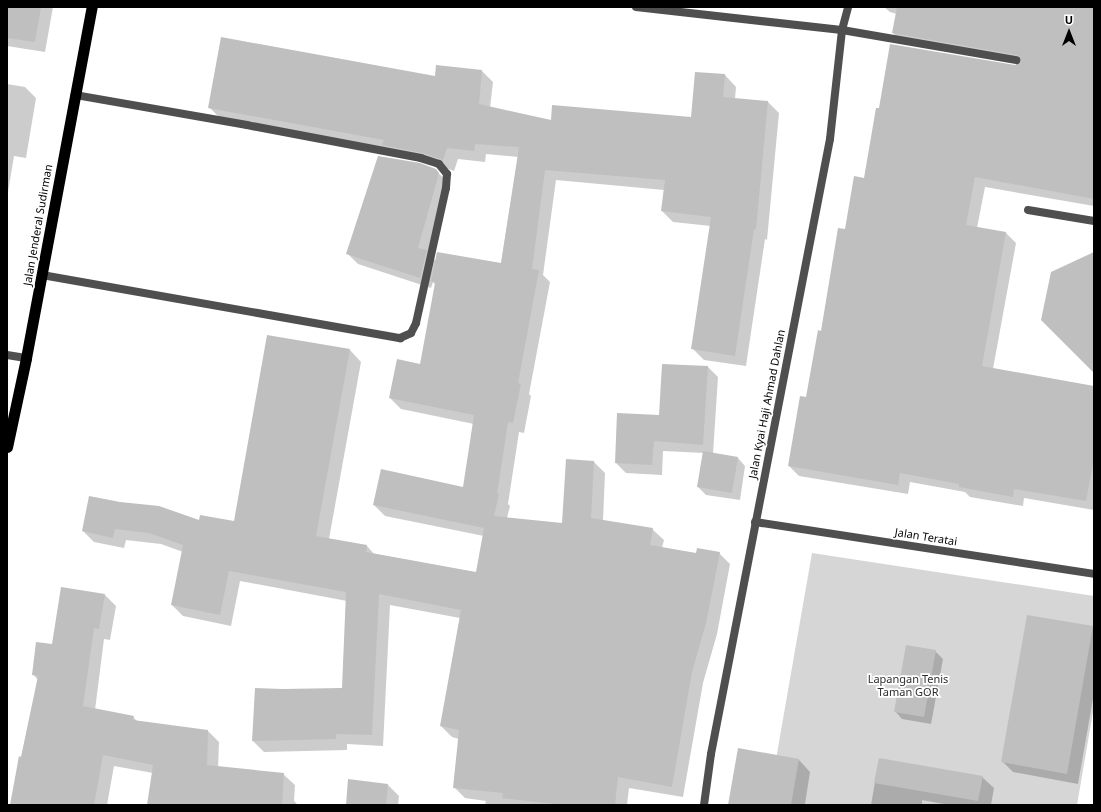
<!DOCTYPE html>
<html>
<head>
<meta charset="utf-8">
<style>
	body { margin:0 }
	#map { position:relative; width:1101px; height:812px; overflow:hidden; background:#fff; font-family:"Noto Sans",sans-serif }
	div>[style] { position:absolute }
	.green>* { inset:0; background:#d6d6d6 }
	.shadow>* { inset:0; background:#0003 }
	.building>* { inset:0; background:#bfbfbf }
	.service>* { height:8px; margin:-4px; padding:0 4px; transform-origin:4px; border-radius:4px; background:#4f4f4f }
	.minor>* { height:8px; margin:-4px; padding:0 4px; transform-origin:4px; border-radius:4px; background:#4f4f4f }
	.trunk>* { height:11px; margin:-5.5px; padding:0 5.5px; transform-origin:5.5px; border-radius:5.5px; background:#000 }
	span { translate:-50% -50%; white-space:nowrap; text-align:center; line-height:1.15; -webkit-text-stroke:3.5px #fff; paint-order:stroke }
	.street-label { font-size:11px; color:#000 }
	.park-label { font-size:11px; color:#2d2d2d }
	.frame { position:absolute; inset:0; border:8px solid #000; pointer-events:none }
	.north { position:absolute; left:1049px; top:12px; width:40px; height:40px; -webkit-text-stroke:3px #fff; paint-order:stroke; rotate:0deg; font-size:11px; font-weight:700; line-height:16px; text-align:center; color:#000 }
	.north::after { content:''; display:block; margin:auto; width:14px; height:18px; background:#000; clip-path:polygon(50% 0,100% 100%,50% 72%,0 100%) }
</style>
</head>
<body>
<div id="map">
	<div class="green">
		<div style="clip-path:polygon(812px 553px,1094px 596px,1094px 706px,1077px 805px,768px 805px)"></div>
	</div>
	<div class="shadow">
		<div style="clip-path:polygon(7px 7px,53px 7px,45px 52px,7px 46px)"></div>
		<div style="clip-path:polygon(884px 7px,1094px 7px,1094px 206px,985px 187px,977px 228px,1006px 233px,1016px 243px,993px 369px,1094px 387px,1094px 510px,1024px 498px,1023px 506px,970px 497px,965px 492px,910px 482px,908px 494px,799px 476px,789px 466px,807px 398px,845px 230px,864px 179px,1021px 63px,903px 43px,893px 33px,897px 14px,890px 12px)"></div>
		<div style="clip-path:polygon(482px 71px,493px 82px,490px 108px,552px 122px,692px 118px,696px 73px,725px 75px,736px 87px,735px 99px,768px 102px,779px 113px,767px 240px,765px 239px,746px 366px,704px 360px,693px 349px,711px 226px,673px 222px,662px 211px,664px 190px,556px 180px,543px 275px,550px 282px,529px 394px,531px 396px,524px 433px,519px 432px,508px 504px,510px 506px,507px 518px,563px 524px,567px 460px,594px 462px,605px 473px,603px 521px,652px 529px,664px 540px,662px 548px,697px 554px,719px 553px,730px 564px,717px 634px,703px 683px,683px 797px,629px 788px,627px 805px,485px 805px,486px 801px,465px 798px,454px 787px,459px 739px,452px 737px,441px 726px,460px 618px,390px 605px,383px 746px,347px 744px,347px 750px,264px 752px,253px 741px,282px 690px,343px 689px,347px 601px,240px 581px,231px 626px,183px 616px,172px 605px,183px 552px,161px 544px,126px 540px,124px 548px,94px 542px,83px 531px,200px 521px,234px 522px,350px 350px,361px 362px,329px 539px,367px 546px,375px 555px,477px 573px,484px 536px,385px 516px,374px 505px,464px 488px,474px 424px,401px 409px,390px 398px,421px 365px,436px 285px,433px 282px,431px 288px,358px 264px,347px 253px,435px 170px,447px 181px,430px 254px,436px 261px,501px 264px,518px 157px,486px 154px,485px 162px,458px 159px,454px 171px,435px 164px,221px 119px,210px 108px)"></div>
		<div style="clip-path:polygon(7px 84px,25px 87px,36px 98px,26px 158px,14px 156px,7px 198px)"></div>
		<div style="clip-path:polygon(663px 365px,708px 367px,718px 377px,713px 454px,738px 458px,745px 466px,740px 500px,706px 495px,698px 487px,704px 453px,663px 451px,662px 475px,626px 473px,616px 463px,660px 416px)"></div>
		<div style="clip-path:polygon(105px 595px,116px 606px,110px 640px,104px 639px,95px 710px,133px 717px,138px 722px,208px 731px,219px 742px,218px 770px,222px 805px,148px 805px,153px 773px,114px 766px,107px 805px,11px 805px,38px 680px,33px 674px,53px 645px)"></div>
		<div style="clip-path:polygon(1093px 627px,1094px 629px,1094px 693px,1078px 784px,1013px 772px,1002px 761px)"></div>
		<div style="clip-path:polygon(935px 651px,943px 659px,931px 724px,902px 719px,895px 711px)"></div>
		<div style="clip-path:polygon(879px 759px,982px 777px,994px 788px,991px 805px,949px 805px,922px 800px,922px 805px,871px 805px)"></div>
		<div style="clip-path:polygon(799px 760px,810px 772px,805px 804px,809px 805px,729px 805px)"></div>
		<div style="clip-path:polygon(283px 774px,295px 785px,294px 801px,298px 805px,249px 805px)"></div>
		<div style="clip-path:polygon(388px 785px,399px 796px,398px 805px,347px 805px)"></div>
	</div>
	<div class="building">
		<div style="clip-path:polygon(7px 7px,41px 7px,35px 42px,7px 38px)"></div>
		<div style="clip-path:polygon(897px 7px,1094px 7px,1094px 199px,975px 177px,966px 225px,1006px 232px,982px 366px,1094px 386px,1094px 459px,1086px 501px,1014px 489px,1013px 497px,959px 487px,959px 484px,900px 473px,898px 485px,788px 466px,800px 396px,806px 397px,818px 330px,821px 331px,838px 228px,845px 229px,854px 176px,864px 178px,876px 108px,879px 108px,890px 44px,1015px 65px,1021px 61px,1021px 58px,1017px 55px,892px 33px)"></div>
		<div style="clip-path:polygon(221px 37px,435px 76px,436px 65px,482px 70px,479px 104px,551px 120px,552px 105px,691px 117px,695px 72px,725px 74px,723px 97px,768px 101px,756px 229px,754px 229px,735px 356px,691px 349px,711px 217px,661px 211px,665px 180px,545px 170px,532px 269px,539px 270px,518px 383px,521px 384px,513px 423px,508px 422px,497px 494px,499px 494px,494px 516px,562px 523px,566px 459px,594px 461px,591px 518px,653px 528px,650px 545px,696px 553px,697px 548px,720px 552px,706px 623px,692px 672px,672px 787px,618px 777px,615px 805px,565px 805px,502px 798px,503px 793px,453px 788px,459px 730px,440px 726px,461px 610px,379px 594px,372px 735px,336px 734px,336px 739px,252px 741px,255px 688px,282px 689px,342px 688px,346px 592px,229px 571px,220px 615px,171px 605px,183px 545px,149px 533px,115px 529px,113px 538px,82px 531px,89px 496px,120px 502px,159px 506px,199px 520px,200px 515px,234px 521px,267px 335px,350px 349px,316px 536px,367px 545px,366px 552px,476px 572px,484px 528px,373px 505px,381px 469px,463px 487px,474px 415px,389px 398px,397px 359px,420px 364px,435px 283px,431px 281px,437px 252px,501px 263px,519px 147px,475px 144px,474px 151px,447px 148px,443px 160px,423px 153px,382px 145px,384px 140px,208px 108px)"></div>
		<div style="clip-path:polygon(378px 156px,420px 163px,436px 169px,439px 173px,418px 248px,427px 250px,420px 278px,346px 254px)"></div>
		<div style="clip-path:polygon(1094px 252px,1094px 373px,1041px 320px,1051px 272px)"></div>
		<div style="clip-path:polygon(662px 364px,708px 366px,703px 445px,654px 441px,652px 465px,615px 463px,617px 413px,659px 415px)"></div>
		<div style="clip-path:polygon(703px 451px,738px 457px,732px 493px,697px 487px)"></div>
		<div style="clip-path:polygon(61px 587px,105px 594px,99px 629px,94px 628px,83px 706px,134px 716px,133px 720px,208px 730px,207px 765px,284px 773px,282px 805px,147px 805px,153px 765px,103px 755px,94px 805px,10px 805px,19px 756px,21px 757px,38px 676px,32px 675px,36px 642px,52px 644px)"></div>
		<div style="clip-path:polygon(1027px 615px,1093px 626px,1067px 774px,1001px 762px)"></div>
		<div style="clip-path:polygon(906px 645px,936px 650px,924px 717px,894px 712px)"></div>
		<div style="clip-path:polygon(738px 748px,799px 759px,791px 805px,728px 805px)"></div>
		<div style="clip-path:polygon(879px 758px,983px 776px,978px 801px,874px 783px)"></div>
		<div style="clip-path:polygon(348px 779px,388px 784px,386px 805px,346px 805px)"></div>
	</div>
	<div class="service">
		<div style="left:1028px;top:210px;width:67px;rotate:9.5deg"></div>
	</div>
	<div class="minor">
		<div style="left:636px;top:7px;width:207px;rotate:6.4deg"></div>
		<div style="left:842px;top:30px;width:177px;rotate:9.8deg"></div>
		<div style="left:42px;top:275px;width:364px;rotate:10deg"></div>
		<div style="left:400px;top:338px;width:12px;rotate:-24deg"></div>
		<div style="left:411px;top:333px;width:11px;rotate:-63deg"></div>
		<div style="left:416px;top:323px;width:138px;rotate:-77.5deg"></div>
		<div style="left:446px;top:188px;width:14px;rotate:-86deg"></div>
		<div style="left:447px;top:174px;width:13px;rotate:-129deg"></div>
		<div style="left:439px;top:164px;width:19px;rotate:-162deg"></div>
		<div style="left:421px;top:158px;width:177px;rotate:-169.3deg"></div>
		<div style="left:247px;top:125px;width:175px;rotate:-170.1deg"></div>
		<div style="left:7px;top:355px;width:19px;rotate:9deg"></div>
		<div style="left:755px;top:522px;width:343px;rotate:8.7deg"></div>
		<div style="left:704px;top:805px;width:51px;rotate:-82.2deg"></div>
		<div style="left:711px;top:754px;width:626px;rotate:-79.05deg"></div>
		<div style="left:830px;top:139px;width:110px;rotate:-83.7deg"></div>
		<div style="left:842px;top:30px;width:24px;rotate:-75deg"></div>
	</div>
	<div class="trunk">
		<div style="left:7px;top:447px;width:91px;rotate:-77.9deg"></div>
		<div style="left:26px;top:358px;width:357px;rotate:-79.4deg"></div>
	</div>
	<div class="street-label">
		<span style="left:38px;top:225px;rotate:-80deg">Jalan Jenderal Sudirman</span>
		<span style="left:767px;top:404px;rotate:-79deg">Jalan Kyai Haji Ahmad Dahlan</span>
		<span style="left:926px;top:537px;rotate:9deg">Jalan Teratai</span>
	</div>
	<div class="park-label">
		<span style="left:908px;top:686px">Lapangan Tenis<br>Taman GOR</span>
	</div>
	<div class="frame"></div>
	<div class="north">U</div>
</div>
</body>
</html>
